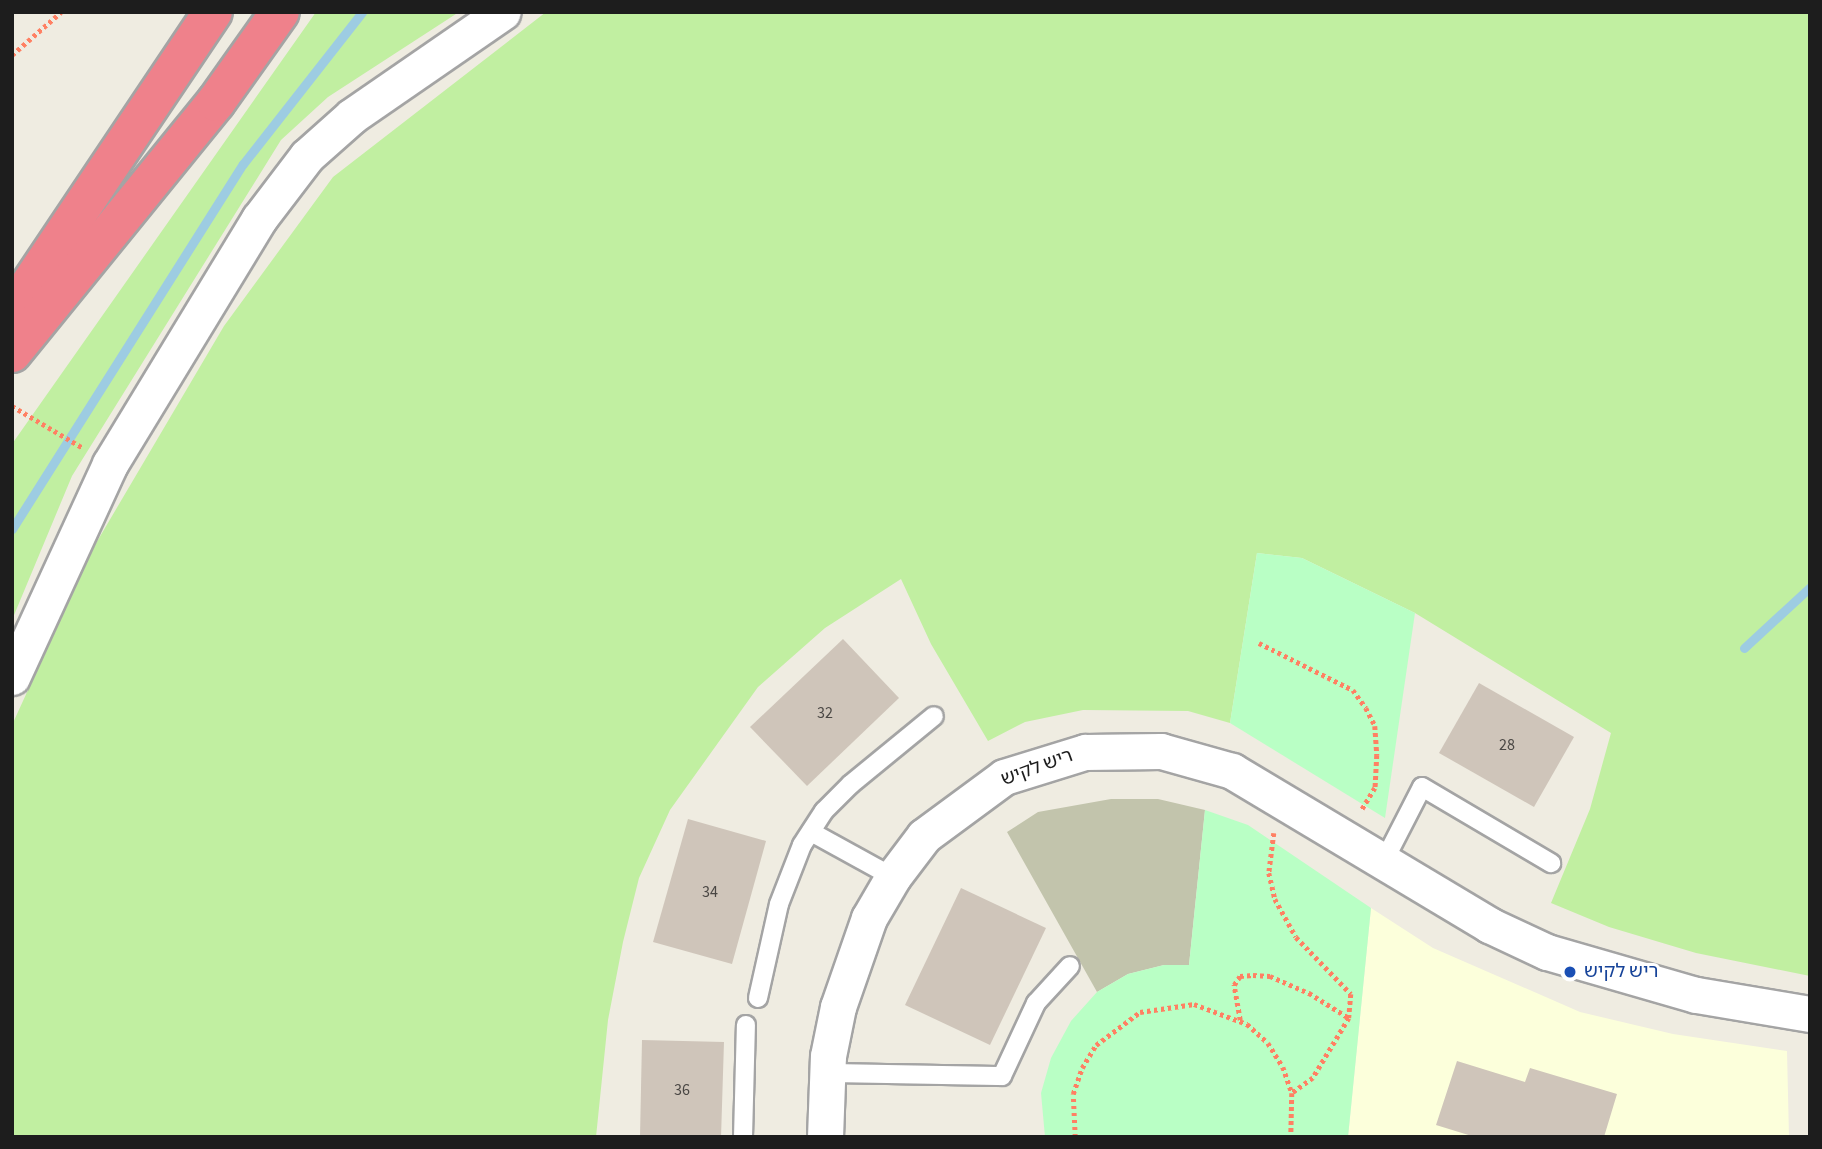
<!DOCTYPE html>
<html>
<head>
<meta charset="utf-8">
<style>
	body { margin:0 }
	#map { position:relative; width:1822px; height:1149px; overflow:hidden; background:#efece1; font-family:"Source Sans 3","Noto Sans Hebrew",sans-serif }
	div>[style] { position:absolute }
	.education>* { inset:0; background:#fcffdb }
	.construction>* { inset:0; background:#c2c4ac }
	.grass>* { inset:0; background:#c1efa1 }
	.park>* { inset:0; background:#b9ffc5 }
	.stream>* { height:9px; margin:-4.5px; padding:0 4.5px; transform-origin:4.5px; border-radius:4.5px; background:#9dcce2 }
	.building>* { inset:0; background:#cfc5ba }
	.path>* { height:4.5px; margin-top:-2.25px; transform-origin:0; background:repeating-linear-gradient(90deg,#ff8063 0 3.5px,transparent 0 7px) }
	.roads { filter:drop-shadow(2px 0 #a4a4a4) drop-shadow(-2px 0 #a4a4a4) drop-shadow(0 2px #a4a4a4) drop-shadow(0 -2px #a4a4a4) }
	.lane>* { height:18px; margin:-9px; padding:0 9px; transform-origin:9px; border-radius:9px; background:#fff }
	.street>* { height:35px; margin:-17.5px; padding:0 17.5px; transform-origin:17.5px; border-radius:17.5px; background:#fff }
	.highway>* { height:38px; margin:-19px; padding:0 19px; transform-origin:19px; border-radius:19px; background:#ef818b }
	.dots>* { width:19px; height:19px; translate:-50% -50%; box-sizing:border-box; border:4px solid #fff; border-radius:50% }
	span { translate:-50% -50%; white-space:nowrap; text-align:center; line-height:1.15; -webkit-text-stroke:6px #fff; paint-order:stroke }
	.number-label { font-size:16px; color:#4a4744 }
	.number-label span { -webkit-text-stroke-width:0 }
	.street-label { font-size:19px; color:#1d1d1d }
	.transit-label { font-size:19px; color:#164399 }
	.left { translate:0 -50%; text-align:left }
	.frame { position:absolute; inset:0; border:14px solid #1d1d1d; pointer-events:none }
</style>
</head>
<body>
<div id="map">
	<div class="education">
		<div style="clip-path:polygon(1371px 908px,1433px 948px,1580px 1012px,1673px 1034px,1787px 1051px,1789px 1137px,1348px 1137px)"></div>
	</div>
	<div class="construction">
		<div style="clip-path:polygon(1111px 799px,1158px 799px,1205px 810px,1189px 965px,1164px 965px,1128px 974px,1097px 992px,1007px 832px,1038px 812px)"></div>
	</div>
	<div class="grass">
		<div style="clip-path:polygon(316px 12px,459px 12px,328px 97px,281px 140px,72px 476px,12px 620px,12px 444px)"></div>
		<div style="clip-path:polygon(546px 12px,1810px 12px,1810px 976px,1696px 953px,1609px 927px,1551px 903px,1590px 809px,1611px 733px,1415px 613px,1302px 558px,1257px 553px,1230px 723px,1188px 711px,1083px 710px,1025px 722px,988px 741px,931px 644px,901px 579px,825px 628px,758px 687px,670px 810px,639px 878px,623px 942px,608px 1020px,596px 1137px,12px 1137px,12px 725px,92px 550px,224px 326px,333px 177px)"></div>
	</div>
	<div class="park">
		<div style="clip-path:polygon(1257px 553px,1302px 558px,1415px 613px,1385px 818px,1230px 723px)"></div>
		<div style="clip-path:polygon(1205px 810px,1248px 825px,1371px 908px,1348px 1137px,1045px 1137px,1041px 1093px,1051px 1058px,1071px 1021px,1097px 992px,1128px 974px,1164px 965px,1189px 965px)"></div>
	</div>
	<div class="stream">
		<div style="left:12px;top:529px;width:432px;rotate:-57.7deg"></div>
		<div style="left:243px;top:164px;width:193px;rotate:-51.9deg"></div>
		<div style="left:1744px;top:648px;width:90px;rotate:-42.7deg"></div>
	</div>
	<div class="building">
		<div style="clip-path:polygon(843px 639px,899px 698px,807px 786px,750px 727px)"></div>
		<div style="clip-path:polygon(1479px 683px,1574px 737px,1534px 807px,1439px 753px)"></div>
		<div style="clip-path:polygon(688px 819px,766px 841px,732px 964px,653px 942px)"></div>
		<div style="clip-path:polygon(961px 888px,1046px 928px,990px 1045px,905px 1005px)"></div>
		<div style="clip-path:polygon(642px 1040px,724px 1042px,721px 1137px,640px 1137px)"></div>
		<div style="clip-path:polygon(1457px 1061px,1525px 1082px,1530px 1068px,1617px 1094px,1604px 1137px,1475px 1137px,1436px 1125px)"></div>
	</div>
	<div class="path">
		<div style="left:12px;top:55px;width:65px;rotate:-41.3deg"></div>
		<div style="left:12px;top:406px;width:82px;rotate:30.6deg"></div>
		<div style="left:1259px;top:643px;width:105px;rotate:26.6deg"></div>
		<div style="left:1353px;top:690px;width:22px;rotate:54deg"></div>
		<div style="left:1366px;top:708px;width:20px;rotate:63deg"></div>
		<div style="left:1375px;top:726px;width:29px;rotate:86deg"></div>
		<div style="left:1377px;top:755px;width:33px;rotate:93deg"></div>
		<div style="left:1375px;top:788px;width:27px;rotate:121deg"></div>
		<div style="left:1274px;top:833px;width:40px;rotate:97.1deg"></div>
		<div style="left:1269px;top:873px;width:27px;rotate:77deg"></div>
		<div style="left:1275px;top:899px;width:43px;rotate:61.1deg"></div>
		<div style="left:1296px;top:937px;width:79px;rotate:46deg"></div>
		<div style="left:1351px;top:994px;width:24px;rotate:95deg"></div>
		<div style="left:1349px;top:1018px;width:70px;rotate:121deg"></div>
		<div style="left:1313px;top:1078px;width:26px;rotate:144deg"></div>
		<div style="left:1240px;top:1020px;width:36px;rotate:-100deg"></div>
		<div style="left:1234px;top:985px;width:11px;rotate:-56deg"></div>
		<div style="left:1240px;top:976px;width:13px;rotate:-4deg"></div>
		<div style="left:1253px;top:975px;width:17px;rotate:3deg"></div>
		<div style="left:1270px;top:976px;width:43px;rotate:23.6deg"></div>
		<div style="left:1309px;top:993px;width:47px;rotate:32deg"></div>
		<div style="left:1075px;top:1137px;width:43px;rotate:-92.7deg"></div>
		<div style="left:1073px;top:1094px;width:28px;rotate:-71deg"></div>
		<div style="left:1082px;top:1068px;width:27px;rotate:-59deg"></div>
		<div style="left:1096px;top:1045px;width:55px;rotate:-36.9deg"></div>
		<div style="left:1140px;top:1012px;width:55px;rotate:-8.4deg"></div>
		<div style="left:1194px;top:1004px;width:57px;rotate:20.7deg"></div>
		<div style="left:1247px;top:1024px;width:28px;rotate:42deg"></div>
		<div style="left:1268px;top:1043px;width:28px;rotate:58deg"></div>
		<div style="left:1283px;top:1067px;width:28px;rotate:71deg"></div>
		<div style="left:1292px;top:1093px;width:44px;rotate:91.3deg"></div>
	</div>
	<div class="roads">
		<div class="lane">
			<div style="left:811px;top:832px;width:94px;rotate:28.8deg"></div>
			<div style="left:1383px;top:863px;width:85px;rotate:-62.8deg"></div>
			<div style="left:1422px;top:787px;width:150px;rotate:30.5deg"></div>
			<div style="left:758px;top:998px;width:96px;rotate:-77.4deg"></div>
			<div style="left:779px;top:904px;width:63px;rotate:-68.7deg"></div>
			<div style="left:802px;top:845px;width:40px;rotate:-57.1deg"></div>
			<div style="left:824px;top:811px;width:38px;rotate:-45deg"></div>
			<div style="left:851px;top:784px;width:107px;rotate:-39.3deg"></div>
			<div style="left:827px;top:1073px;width:175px;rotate:1deg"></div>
			<div style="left:1002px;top:1076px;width:81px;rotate:-65deg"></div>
			<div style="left:1036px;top:1003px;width:50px;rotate:-47.4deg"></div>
			<div style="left:743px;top:1137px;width:112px;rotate:-88.5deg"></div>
		</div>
		<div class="street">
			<div style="left:12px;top:677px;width:234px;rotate:-65.3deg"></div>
			<div style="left:110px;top:464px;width:287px;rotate:-58.7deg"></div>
			<div style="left:259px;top:219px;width:79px;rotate:-52.7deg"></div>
			<div style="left:307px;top:156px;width:60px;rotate:-41.6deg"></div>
			<div style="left:352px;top:116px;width:183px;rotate:-34.6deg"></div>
			<div style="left:825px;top:1137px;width:81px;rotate:-87.9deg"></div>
			<div style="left:828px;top:1056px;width:50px;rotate:-78.5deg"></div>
			<div style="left:838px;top:1007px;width:94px;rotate:-70.8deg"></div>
			<div style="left:869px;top:918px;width:48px;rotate:-59.7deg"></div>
			<div style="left:893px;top:877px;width:51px;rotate:-52.9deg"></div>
			<div style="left:924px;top:836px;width:99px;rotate:-36.4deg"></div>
			<div style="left:1004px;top:777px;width:85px;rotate:-17.2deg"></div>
			<div style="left:1085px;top:752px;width:76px;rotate:-0.8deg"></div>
			<div style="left:1161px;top:751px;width:74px;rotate:15.7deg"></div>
			<div style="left:1232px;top:771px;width:300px;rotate:30.9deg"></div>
			<div style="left:1489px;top:925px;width:64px;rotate:25deg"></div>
			<div style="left:1547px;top:952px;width:155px;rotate:16.1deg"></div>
			<div style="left:1696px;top:995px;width:116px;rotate:9.5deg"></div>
		</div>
		<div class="highway">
			<div style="left:12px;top:311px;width:360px;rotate:-56.1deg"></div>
			<div style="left:12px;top:353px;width:323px;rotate:-50.9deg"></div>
			<div style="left:216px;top:102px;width:110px;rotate:-54.6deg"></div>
		</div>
	</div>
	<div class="dots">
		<div style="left:1570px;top:972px;background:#1a4fb4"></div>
	</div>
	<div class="number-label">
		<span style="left:825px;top:713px">32</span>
		<span style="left:1507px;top:745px">28</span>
		<span style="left:710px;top:892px">34</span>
		<span style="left:682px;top:1090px">36</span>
	</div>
	<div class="street-label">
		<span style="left:1037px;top:768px;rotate:-20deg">ריש לקיש</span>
	</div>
	<div class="transit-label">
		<span class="left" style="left:1584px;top:972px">ריש לקיש</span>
	</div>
	<div class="frame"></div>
</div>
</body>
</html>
